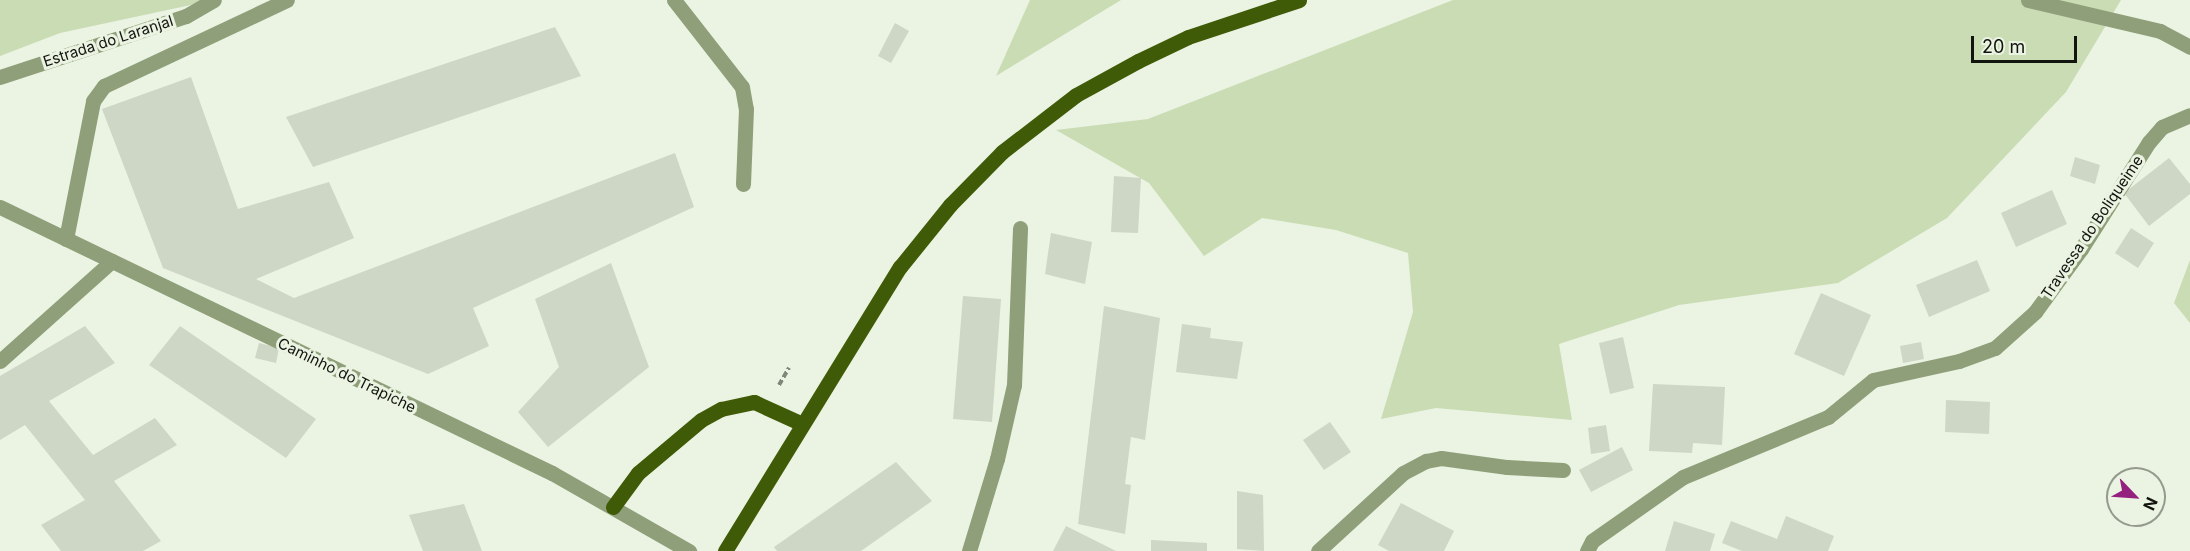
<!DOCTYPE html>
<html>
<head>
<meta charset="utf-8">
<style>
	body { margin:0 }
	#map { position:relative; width:2190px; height:551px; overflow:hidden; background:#ebf3e2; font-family:Inter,sans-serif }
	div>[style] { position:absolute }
	.green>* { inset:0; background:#cadcb4 }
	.building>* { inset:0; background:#ced6c5 }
	.path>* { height:4px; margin-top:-2px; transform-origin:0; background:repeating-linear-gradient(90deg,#81867a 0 6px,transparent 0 9px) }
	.minor>* { height:15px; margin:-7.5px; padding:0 7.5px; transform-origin:7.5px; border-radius:7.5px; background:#8e9f79 }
	.major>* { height:15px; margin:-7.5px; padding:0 7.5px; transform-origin:7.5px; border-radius:7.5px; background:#405b07 }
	span { translate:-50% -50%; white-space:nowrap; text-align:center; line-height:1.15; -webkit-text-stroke:6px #ebf3e2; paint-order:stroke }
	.street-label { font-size:15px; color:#12150f }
	.north { position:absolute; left:2106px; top:467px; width:60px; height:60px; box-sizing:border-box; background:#ebf3e2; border:2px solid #949a8e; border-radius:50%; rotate:115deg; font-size:16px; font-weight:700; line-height:24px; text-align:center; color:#12150f }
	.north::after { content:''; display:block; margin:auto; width:21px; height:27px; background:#95217f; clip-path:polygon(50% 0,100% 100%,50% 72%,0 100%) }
	.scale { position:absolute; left:1971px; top:36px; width:106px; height:27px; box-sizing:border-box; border:3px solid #12150f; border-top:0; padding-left:8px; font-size:18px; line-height:21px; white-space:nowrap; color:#12150f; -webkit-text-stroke:4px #ebf3e2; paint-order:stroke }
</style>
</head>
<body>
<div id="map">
	<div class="green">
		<div style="clip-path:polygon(0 0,214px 0,60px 33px,0 56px)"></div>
		<div style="clip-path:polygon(1030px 0,1121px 0,996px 76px)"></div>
		<div style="clip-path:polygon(1453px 0,2121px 0,2066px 92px,1947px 218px,1838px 283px,1679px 305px,1559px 344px,1572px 420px,1436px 408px,1381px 419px,1413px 312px,1408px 253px,1336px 230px,1262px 218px,1204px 256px,1149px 183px,1056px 130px,1148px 119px)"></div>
		<div style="clip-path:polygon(2190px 260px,2190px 323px,2174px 303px)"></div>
	</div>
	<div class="building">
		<div style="clip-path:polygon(895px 23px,909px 31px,891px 63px,878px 56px)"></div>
		<div style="clip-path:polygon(555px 27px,581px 76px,313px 167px,286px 117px)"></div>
		<div style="clip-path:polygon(191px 77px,238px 209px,329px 182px,354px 238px,256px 279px,294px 298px,675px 153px,694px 207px,473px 308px,489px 346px,428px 374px,163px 268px,102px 109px)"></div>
		<div style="clip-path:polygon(2075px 157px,2100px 165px,2095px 184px,2070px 176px)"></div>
		<div style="clip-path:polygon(2169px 158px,2190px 184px,2190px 194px,2149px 226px,2124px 193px)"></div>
		<div style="clip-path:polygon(1114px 176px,1141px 178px,1138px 233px,1111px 232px)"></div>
		<div style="clip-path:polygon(2052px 190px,2067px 224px,2016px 247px,2001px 213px)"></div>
		<div style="clip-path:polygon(2131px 228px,2154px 243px,2138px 268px,2115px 253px)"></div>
		<div style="clip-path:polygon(1051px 233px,1092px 242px,1085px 284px,1045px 274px)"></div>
		<div style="clip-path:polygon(1977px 260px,1990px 291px,1929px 317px,1916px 285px)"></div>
		<div style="clip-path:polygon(611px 263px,649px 367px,548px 447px,518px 412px,559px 367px,535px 299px)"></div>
		<div style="clip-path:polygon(1821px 293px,1871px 315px,1844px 376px,1794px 354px)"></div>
		<div style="clip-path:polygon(963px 296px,1001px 299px,992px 422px,953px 419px)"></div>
		<div style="clip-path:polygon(1104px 306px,1160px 318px,1145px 440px,1131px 437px,1125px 484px,1131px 485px,1125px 534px,1078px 524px)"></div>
		<div style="clip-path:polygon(1182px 324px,1211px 328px,1210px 338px,1243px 342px,1237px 379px,1176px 372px)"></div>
		<div style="clip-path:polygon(85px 326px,115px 363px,49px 401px,93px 455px,155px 418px,177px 445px,114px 481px,161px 541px,143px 551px,61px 551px,41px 525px,85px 500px,25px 425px,0 440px,0 376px)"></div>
		<div style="clip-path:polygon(180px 326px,316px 419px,286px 458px,149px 365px)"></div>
		<div style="clip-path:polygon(1623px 337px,1634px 388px,1610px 394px,1599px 343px)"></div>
		<div style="clip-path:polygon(1921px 342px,1924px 359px,1903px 363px,1900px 346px)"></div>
		<div style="clip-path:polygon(259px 343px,279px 348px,276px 363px,255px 358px)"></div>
		<div style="clip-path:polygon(1653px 384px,1725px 387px,1722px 445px,1693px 443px,1692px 453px,1649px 451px)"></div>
		<div style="clip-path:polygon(1946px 400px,1990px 402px,1989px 434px,1945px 432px)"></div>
		<div style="clip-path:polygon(1330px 422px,1351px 452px,1324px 470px,1303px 440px)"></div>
		<div style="clip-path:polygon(1606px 425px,1610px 451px,1591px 454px,1588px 428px)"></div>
		<div style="clip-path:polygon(1622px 447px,1633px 470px,1591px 492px,1579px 470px)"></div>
		<div style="clip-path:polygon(896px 462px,932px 501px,861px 551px,777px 551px,774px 547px)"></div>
		<div style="clip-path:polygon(1237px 491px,1263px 495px,1264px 551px,1237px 549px)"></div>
		<div style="clip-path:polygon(1401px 503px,1454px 531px,1444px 551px,1389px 551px,1378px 545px)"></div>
		<div style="clip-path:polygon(464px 504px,482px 551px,423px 551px,409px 515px)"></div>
		<div style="clip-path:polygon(1786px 516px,1834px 536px,1828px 551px,1742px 551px,1722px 543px,1731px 521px,1777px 539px)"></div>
		<div style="clip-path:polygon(1674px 521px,1715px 534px,1710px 551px,1665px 551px)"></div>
		<div style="clip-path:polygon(1066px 526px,1116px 551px,1053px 551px)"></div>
		<div style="clip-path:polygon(1151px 540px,1207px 543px,1207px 551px,1151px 551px)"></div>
	</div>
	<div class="path">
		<div style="left:779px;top:385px;width:20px;rotate:-60deg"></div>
	</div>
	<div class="minor">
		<div style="left:674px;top:0;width:110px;rotate:52deg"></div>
		<div style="left:742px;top:87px;width:22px;rotate:80deg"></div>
		<div style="left:746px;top:109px;width:75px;rotate:92.3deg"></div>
		<div style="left:2028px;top:0;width:136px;rotate:13.2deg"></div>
		<div style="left:2160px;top:31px;width:34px;rotate:28deg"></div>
		<div style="left:0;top:77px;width:196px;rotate:-18.2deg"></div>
		<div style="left:186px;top:16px;width:32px;rotate:-30deg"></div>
		<div style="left:0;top:207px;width:613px;rotate:25.73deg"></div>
		<div style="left:552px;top:473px;width:158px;rotate:29.7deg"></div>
		<div style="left:66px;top:239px;width:141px;rotate:-78.9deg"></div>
		<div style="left:93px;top:101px;width:19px;rotate:-54deg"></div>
		<div style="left:104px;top:86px;width:202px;rotate:-25.2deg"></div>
		<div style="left:0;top:361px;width:150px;rotate:-41.8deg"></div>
		<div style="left:969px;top:551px;width:96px;rotate:-73.1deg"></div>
		<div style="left:997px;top:459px;width:76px;rotate:-77.1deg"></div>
		<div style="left:1014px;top:385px;width:157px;rotate:-87.8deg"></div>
		<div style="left:1318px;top:551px;width:115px;rotate:-42.5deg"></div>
		<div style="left:1403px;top:473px;width:26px;rotate:-28deg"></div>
		<div style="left:1426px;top:461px;width:15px;rotate:-11deg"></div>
		<div style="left:1441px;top:458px;width:67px;rotate:7.8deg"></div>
		<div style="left:1507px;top:467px;width:56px;rotate:3.1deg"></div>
		<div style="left:1587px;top:551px;width:11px;rotate:-63deg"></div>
		<div style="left:1592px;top:541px;width:111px;rotate:-35.1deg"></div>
		<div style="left:1683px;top:477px;width:157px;rotate:-22.5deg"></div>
		<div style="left:1828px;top:417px;width:58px;rotate:-39.4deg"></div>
		<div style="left:1873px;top:380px;width:88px;rotate:-12.5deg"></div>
		<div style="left:1959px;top:361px;width:38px;rotate:-20deg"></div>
		<div style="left:1995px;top:348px;width:54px;rotate:-42deg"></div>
		<div style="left:2035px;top:312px;width:78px;rotate:-53.9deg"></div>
		<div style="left:2081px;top:249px;width:127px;rotate:-57.6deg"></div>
		<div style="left:2149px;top:142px;width:20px;rotate:-49deg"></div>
		<div style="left:2162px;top:127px;width:30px;rotate:-23deg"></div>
	</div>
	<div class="major">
		<div style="left:613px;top:507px;width:42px;rotate:-53.7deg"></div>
		<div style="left:638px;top:473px;width:82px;rotate:-40.1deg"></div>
		<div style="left:701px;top:420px;width:23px;rotate:-29deg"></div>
		<div style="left:721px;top:409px;width:34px;rotate:-12deg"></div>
		<div style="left:754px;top:402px;width:51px;rotate:24.5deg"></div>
		<div style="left:725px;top:551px;width:334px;rotate:-58.4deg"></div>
		<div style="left:900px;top:267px;width:80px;rotate:-51.1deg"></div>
		<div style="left:950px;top:205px;width:74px;rotate:-45.5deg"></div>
		<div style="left:1002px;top:152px;width:93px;rotate:-37.6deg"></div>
		<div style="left:1076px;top:95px;width:71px;rotate:-28.7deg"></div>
		<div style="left:1138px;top:61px;width:55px;rotate:-25.6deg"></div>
		<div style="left:1188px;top:37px;width:117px;rotate:-18.4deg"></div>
	</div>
	<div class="street-label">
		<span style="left:108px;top:41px;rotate:-18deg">Estrada do Laranjal</span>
		<span style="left:2092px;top:227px;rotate:-56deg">Travessa do Boliqueime</span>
		<span style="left:347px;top:375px;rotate:26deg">Caminho do Trapiche</span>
	</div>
	<div class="north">N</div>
	<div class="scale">20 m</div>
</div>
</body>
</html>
